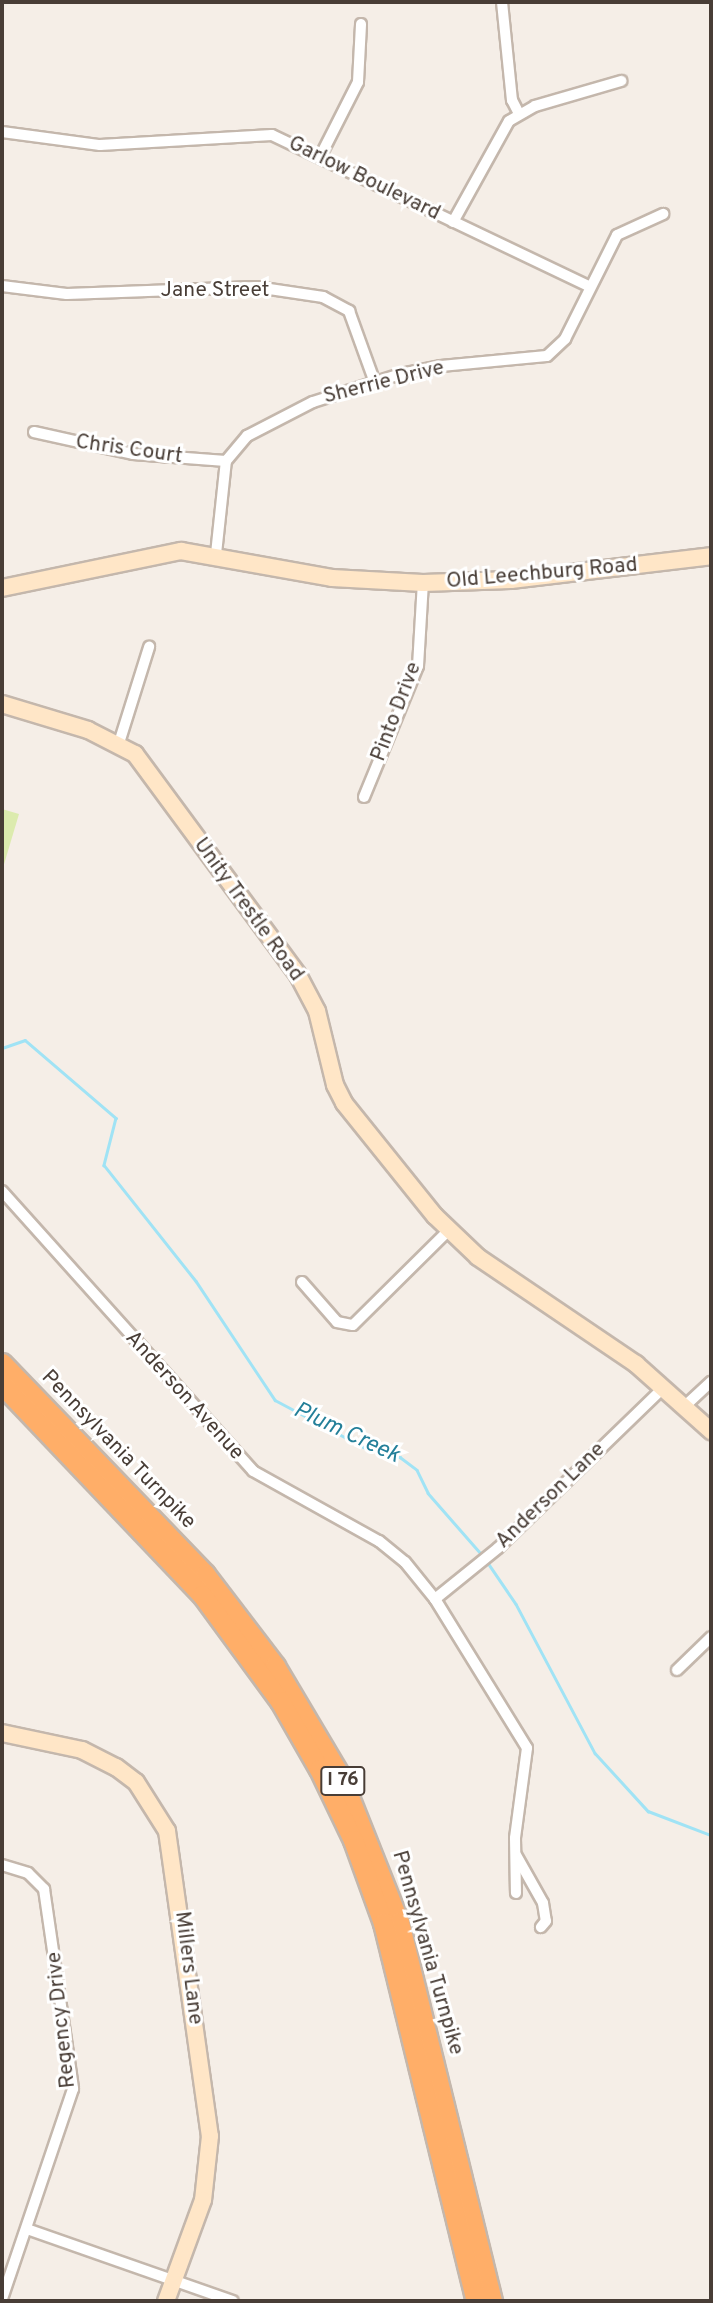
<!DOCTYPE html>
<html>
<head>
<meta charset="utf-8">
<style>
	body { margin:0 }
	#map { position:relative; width:713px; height:2303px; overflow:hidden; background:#f5eee7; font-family:Overpass,sans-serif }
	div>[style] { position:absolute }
	.green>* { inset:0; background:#dcebae }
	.stream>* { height:2.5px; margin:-1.25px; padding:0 1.25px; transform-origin:1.25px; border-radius:1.25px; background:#a0e3f5 }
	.roads { filter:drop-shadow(2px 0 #c4b7ac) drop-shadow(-2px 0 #c4b7ac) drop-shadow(0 2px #c4b7ac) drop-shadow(0 -2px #c4b7ac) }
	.street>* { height:10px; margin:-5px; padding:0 5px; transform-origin:5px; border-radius:5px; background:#fff }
	.secondary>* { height:16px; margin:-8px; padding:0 8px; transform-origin:8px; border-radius:8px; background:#ffe6c7 }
	.highway>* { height:19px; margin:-9.5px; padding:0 9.5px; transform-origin:9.5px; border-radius:9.5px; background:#ffae68 }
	span { translate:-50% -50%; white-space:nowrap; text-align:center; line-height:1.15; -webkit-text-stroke:6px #fff; paint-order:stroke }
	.shield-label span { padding:2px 5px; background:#fff; border:2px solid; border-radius:5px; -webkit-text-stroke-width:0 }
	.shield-label { font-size:19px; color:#483d36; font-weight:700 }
	.street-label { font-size:21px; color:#483d36 }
	.water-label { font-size:23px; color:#237f99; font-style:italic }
	.frame { position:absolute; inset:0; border:4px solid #483d36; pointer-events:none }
</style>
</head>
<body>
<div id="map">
	<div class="green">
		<div style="clip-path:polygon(2px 809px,19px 814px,2px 871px)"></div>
	</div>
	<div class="stream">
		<div style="left:2px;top:1048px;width:24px;rotate:-19deg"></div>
		<div style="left:25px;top:1040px;width:120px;rotate:40.6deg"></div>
		<div style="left:116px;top:1118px;width:49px;rotate:104.3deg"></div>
		<div style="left:104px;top:1165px;width:148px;rotate:51.6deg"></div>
		<div style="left:196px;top:1281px;width:143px;rotate:56.4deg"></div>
		<div style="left:275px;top:1400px;width:106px;rotate:28deg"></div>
		<div style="left:369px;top:1450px;width:32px;rotate:13deg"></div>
		<div style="left:400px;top:1457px;width:21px;rotate:37deg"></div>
		<div style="left:417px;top:1470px;width:25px;rotate:64deg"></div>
		<div style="left:428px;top:1493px;width:82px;rotate:48.9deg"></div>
		<div style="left:486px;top:1560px;width:53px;rotate:55.7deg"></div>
		<div style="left:516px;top:1604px;width:169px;rotate:62.1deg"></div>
		<div style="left:595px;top:1753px;width:79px;rotate:47.6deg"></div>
		<div style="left:648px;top:1811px;width:67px;rotate:20.9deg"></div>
	</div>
	<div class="roads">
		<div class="street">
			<div style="left:502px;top:2px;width:99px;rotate:84.2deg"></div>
			<div style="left:512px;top:100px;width:16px;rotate:63deg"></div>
			<div style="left:2px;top:132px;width:99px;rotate:7.6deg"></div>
			<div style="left:100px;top:145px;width:172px;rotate:-3.3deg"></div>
			<div style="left:272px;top:135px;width:350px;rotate:25.5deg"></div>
			<div style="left:321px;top:155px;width:82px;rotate:-63.1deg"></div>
			<div style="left:358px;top:82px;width:58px;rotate:-87deg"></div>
			<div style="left:453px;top:222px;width:115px;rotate:-61deg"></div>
			<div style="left:509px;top:121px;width:30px;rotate:-30deg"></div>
			<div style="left:535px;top:106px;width:90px;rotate:-16.2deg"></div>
			<div style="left:2px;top:286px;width:65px;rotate:7deg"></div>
			<div style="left:67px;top:294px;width:189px;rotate:-2.1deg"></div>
			<div style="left:256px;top:287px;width:68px;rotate:8.5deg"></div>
			<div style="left:323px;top:297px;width:30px;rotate:28deg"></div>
			<div style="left:349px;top:311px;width:77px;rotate:70.1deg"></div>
			<div style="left:34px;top:432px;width:101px;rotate:12.5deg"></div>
			<div style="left:133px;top:454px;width:93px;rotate:4.3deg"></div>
			<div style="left:216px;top:554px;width:94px;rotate:-83.9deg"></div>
			<div style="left:226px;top:461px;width:33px;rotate:-50deg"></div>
			<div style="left:247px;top:436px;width:74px;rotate:-27.3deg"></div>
			<div style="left:313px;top:402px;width:92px;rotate:-17.7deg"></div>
			<div style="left:401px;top:374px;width:41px;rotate:-11.3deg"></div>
			<div style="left:441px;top:366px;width:106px;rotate:-5.4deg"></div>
			<div style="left:547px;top:356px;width:25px;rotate:-43deg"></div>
			<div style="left:565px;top:339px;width:116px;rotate:-63.4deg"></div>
			<div style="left:617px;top:235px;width:51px;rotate:-24.5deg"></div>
			<div style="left:119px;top:743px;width:101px;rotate:-72.6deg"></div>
			<div style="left:364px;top:797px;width:142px;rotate:-67.6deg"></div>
			<div style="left:418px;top:666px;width:83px;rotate:-86.6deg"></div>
			<div style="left:2px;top:1191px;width:376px;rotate:48.1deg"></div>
			<div style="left:253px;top:1471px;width:144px;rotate:29.1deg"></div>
			<div style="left:379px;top:1541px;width:33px;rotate:39deg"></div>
			<div style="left:405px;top:1562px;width:48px;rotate:51deg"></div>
			<div style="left:435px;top:1599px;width:175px;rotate:58.3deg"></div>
			<div style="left:527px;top:1748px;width:91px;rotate:97.6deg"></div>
			<div style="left:515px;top:1838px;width:55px;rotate:89deg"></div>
			<div style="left:302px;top:1282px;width:53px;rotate:48.8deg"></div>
			<div style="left:337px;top:1322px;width:16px;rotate:11deg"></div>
			<div style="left:353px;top:1325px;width:135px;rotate:-44.7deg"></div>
			<div style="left:686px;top:1405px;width:34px;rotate:-43deg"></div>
			<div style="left:435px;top:1599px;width:81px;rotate:-39deg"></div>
			<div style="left:498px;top:1548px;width:231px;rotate:-44.1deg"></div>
			<div style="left:677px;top:1670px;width:47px;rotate:-44.1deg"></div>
			<div style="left:516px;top:1855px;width:55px;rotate:60.6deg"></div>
			<div style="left:543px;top:1903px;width:18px;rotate:81deg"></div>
			<div style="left:546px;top:1921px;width:8px;rotate:130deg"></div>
			<div style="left:2px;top:1865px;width:27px;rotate:17deg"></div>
			<div style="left:28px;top:1873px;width:23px;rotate:45deg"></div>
			<div style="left:44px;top:1889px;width:202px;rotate:81.7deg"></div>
			<div style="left:73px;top:2089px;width:222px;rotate:108.7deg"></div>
			<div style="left:27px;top:2229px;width:218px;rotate:19.3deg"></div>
		</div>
		<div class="secondary">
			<div style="left:2px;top:588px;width:183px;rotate:-11.7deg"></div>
			<div style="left:181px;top:551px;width:153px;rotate:10.1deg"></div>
			<div style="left:332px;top:578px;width:91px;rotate:3.1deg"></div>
			<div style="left:423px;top:583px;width:88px;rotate:-2deg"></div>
			<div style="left:511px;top:580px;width:201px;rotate:-6.8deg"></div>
			<div style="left:2px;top:704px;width:90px;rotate:16.8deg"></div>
			<div style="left:88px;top:730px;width:53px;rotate:27.1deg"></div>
			<div style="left:135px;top:754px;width:275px;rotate:53.6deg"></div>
			<div style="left:298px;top:975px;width:41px;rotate:62.2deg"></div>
			<div style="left:317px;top:1011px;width:76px;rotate:76.3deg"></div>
			<div style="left:335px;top:1085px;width:20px;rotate:63deg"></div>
			<div style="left:344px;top:1103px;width:145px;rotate:51.2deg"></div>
			<div style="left:435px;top:1216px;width:59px;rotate:43.6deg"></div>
			<div style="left:478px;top:1257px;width:191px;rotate:34.1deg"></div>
			<div style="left:636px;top:1364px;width:101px;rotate:41.8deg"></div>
			<div style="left:2px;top:1733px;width:82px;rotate:12deg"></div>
			<div style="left:82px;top:1750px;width:38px;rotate:27deg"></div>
			<div style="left:116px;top:1767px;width:25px;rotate:37deg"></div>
			<div style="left:136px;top:1782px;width:58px;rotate:57.7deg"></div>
			<div style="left:167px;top:1831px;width:308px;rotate:82deg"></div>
			<div style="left:210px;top:2136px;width:64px;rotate:96.2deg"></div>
			<div style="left:203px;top:2200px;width:108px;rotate:110.1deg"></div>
		</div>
		<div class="highway">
			<div style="left:2px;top:1363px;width:293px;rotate:46.1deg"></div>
			<div style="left:205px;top:1574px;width:116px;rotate:52.7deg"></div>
			<div style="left:275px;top:1666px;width:131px;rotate:59.3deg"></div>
			<div style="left:342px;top:1779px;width:154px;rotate:68.3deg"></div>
			<div style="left:399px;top:1922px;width:390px;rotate:76.2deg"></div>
			<div style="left:2px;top:1385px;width:290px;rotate:46.4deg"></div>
			<div style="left:202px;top:1595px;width:132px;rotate:53.7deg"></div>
			<div style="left:280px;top:1701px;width:78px;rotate:60.2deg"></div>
			<div style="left:319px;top:1769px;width:79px;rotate:64.4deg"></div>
			<div style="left:353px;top:1840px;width:88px;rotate:70.1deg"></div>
			<div style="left:383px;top:1923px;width:389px;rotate:76.2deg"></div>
		</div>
	</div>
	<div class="shield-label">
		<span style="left:343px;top:1781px">I 76</span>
	</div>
	<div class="street-label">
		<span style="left:364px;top:179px;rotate:26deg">Garlow Boulevard</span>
		<span style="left:215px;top:291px">Jane Street</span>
		<span style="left:384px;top:383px;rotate:-14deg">Sherrie Drive</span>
		<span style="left:129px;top:450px;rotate:8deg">Chris Court</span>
		<span style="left:542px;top:574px;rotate:-5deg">Old Leechburg Road</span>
		<span style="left:397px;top:712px;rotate:-69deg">Pinto Drive</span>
		<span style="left:248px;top:910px;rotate:54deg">Unity Trestle Road</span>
		<span style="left:184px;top:1396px;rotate:48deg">Anderson Avenue</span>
		<span style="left:118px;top:1450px;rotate:46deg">Pennsylvania Turnpike</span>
		<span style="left:551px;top:1496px;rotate:-44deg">Anderson Lane</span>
		<span style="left:427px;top:1953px;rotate:74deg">Pennsylvania Turnpike</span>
		<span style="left:188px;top:1968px;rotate:83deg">Millers Lane</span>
		<span style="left:62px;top:2020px;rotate:-96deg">Regency Drive</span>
	</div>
	<div class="water-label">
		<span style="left:346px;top:1434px;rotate:25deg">Plum Creek</span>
	</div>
	<div class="frame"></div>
</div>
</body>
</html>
